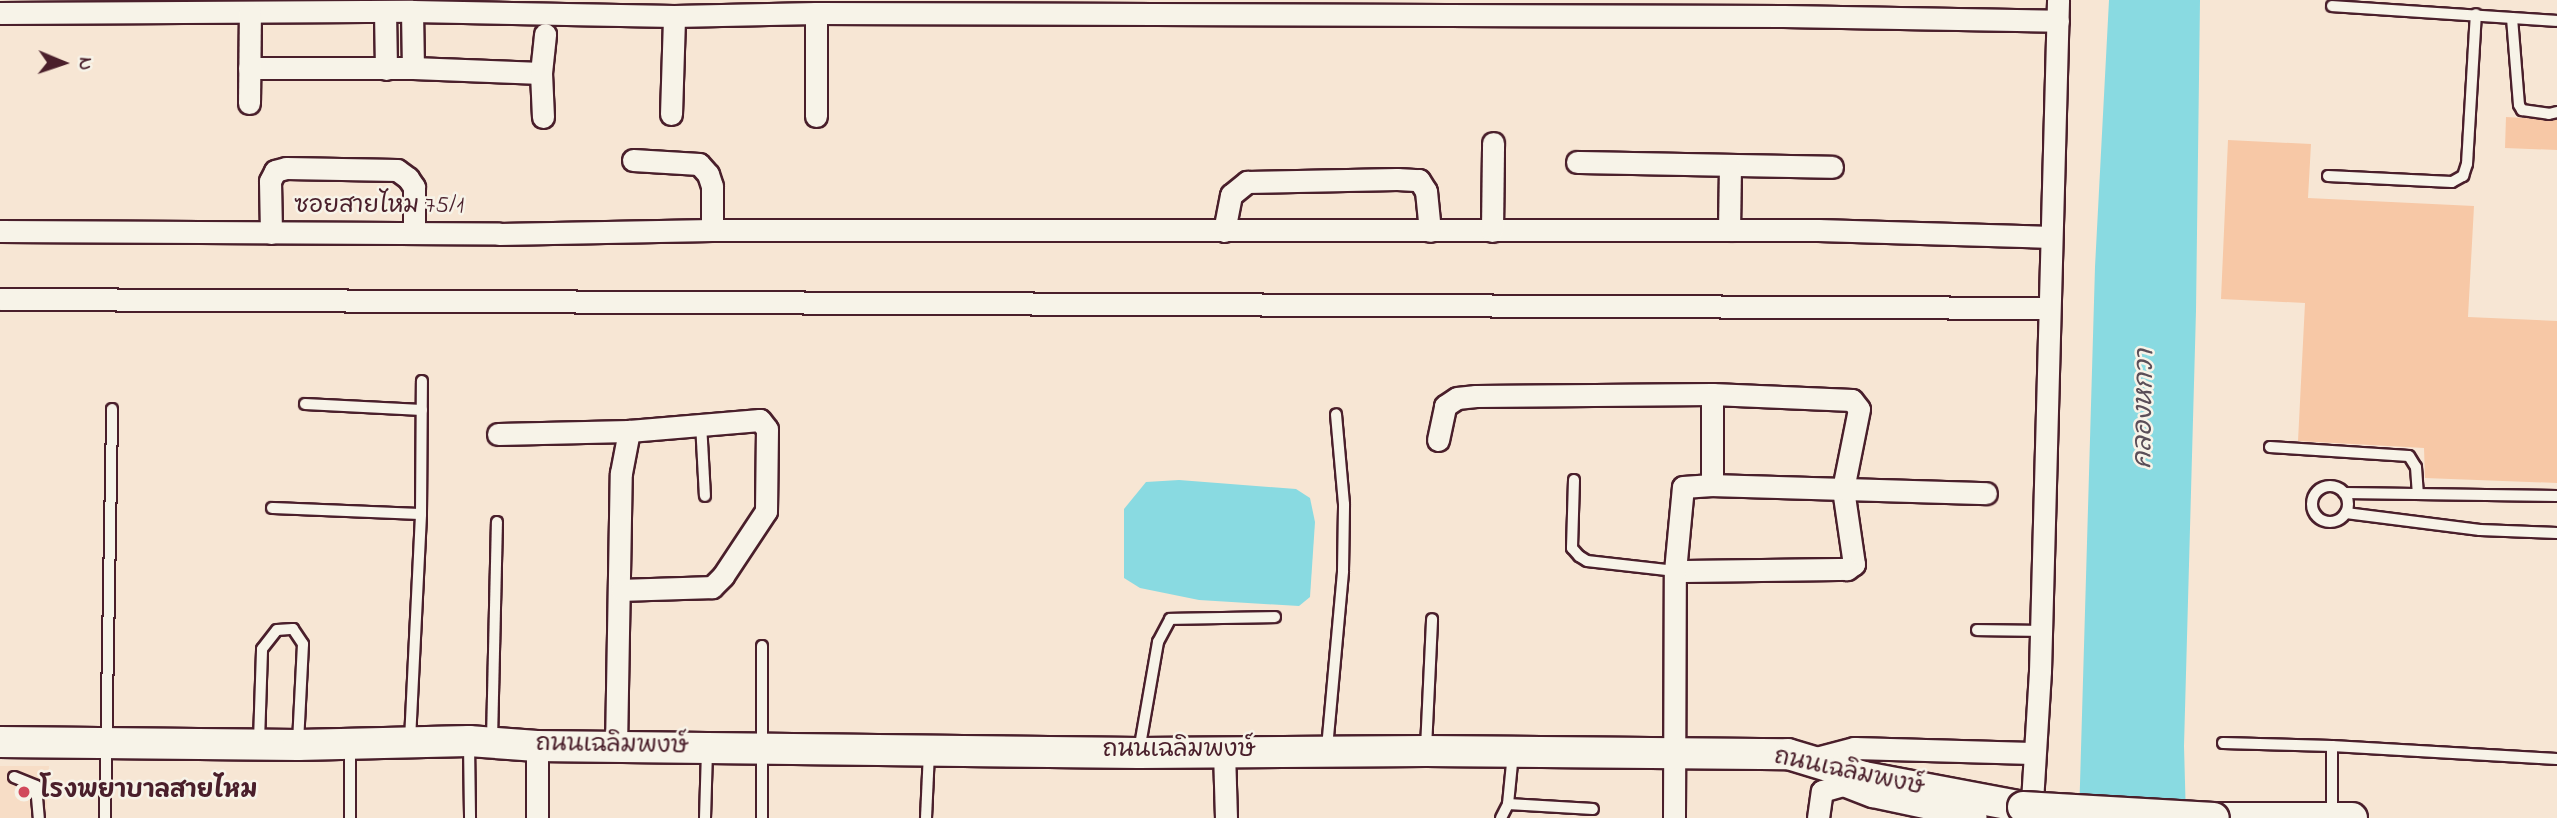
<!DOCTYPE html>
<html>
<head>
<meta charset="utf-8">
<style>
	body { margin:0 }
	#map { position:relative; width:2557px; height:818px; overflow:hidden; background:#f7e6d4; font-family:"Indie Flower","Playpen Sans Thai",sans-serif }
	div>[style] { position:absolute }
	.built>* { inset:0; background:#f7ddc6 }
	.water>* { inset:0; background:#89dae1 }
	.building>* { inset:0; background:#f7c8a6 }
	.roads { filter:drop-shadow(2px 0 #4a1f2b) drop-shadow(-2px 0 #4a1f2b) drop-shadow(0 2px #4a1f2b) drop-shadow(0 -2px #4a1f2b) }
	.lane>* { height:10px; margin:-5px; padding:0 5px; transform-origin:5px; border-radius:5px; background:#f7f3e8 }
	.lane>.ring { margin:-5px; padding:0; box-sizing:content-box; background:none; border:10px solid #f7f3e8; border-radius:50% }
	.street>* { height:21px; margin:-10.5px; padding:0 10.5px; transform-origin:10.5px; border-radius:10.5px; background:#f7f3e8 }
	.secondary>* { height:30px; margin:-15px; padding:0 15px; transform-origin:15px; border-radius:15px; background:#f7f3e8 }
	.bridges { filter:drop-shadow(2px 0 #4a1f2b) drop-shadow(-2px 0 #4a1f2b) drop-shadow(0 2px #4a1f2b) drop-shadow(0 -2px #4a1f2b) }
	.secondary-bridge>* { height:30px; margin:-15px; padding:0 15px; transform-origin:15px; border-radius:15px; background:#f7f3e8 }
	.dots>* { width:19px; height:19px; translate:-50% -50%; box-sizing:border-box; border:4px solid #f7f3e8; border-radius:50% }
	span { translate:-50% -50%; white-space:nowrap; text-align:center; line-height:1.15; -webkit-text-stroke:5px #f7f3e8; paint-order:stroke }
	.street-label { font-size:24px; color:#4a1f2b }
	.poi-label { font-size:24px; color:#4a1f2b; font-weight:700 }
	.left { translate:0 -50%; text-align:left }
	.water-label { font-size:26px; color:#5a4e58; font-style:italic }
	.north { position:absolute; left:28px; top:28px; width:70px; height:70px; -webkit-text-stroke:5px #f7f3e8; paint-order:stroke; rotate:92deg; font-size:19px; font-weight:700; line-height:28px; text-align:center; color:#4a1f2b }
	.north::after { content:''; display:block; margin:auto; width:24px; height:32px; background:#4a1f2b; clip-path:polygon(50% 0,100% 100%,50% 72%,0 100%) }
</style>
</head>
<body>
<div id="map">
	<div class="built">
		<div style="clip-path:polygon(0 766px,49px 766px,46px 818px,0 818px)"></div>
	</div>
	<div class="water">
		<div style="clip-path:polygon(2109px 0,2200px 0,2196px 311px,2184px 746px,2186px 818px,2079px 818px,2095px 267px)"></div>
		<div style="clip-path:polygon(1179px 480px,1296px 489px,1310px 498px,1315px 522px,1310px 597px,1299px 606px,1199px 600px,1140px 588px,1124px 578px,1124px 509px,1146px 482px)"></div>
	</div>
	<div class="building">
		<div style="clip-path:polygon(2506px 117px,2557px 120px,2557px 150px,2505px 148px)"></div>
		<div style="clip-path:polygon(2228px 140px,2311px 144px,2308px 198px,2474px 206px,2468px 317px,2557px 321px,2557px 483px,2425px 478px,2424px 448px,2298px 441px,2305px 303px,2221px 299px)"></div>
	</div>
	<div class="roads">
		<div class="lane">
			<div style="left:2332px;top:6px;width:225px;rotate:3.8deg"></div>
			<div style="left:2512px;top:18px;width:87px;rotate:85.4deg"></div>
			<div style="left:2519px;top:105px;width:6px;rotate:59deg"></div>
			<div style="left:2522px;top:110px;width:27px;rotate:8deg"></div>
			<div style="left:2549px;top:114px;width:8px;rotate:-14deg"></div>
			<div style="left:2328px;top:176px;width:124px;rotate:2.8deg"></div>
			<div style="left:2452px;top:182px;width:13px;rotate:-29deg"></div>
			<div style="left:2463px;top:176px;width:13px;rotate:-72deg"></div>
			<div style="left:2467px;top:164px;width:150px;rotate:-86.6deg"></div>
			<div style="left:305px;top:404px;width:117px;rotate:2.9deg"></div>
			<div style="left:701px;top:423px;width:73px;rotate:86.9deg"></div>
			<div style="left:2270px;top:447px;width:139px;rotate:3.7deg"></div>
			<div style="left:2409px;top:456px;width:13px;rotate:58deg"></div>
			<div style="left:2416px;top:467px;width:27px;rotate:86deg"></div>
			<div style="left:1574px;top:480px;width:68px;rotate:91.7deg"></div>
			<div style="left:1572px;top:548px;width:11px;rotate:49deg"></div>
			<div style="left:1579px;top:556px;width:9px;rotate:32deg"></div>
			<div style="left:1587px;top:561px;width:89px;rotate:6.5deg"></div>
			<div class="ring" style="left:2312px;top:486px;width:26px;height:26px"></div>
			<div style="left:2344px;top:493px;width:213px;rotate:0.8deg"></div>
			<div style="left:272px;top:508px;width:149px;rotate:2.3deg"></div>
			<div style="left:2346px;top:513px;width:135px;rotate:7.2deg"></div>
			<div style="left:2480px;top:530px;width:77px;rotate:2.2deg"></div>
			<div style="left:1977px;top:630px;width:64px;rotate:0.9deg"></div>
			<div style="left:762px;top:646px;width:172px;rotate:90deg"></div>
			<div style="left:410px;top:740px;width:226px;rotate:-87.2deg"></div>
			<div style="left:421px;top:514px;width:133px;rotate:-89.6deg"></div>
			<div style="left:492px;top:740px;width:218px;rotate:-88.7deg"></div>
			<div style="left:259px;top:741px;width:92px;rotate:-88.1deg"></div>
			<div style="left:262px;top:649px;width:24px;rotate:-52deg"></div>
			<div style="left:277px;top:630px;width:16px;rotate:-4deg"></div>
			<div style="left:293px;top:629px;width:18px;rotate:56deg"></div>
			<div style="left:303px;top:644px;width:99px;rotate:92.9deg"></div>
			<div style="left:2223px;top:743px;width:109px;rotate:1.6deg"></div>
			<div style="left:2332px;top:746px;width:225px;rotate:3.3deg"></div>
			<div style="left:469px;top:744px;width:74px;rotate:89.2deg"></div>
			<div style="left:2332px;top:746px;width:70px;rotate:90deg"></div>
			<div style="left:1327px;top:748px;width:178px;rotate:-84.8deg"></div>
			<div style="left:1343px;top:571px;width:67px;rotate:-89.1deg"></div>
			<div style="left:1344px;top:504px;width:90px;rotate:-95.1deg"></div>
			<div style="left:1426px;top:748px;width:129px;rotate:-87.3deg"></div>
			<div style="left:1139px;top:751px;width:111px;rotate:-80.1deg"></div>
			<div style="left:1158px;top:642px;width:26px;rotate:-62deg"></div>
			<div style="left:1170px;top:619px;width:105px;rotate:-1.1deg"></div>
			<div style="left:14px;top:777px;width:24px;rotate:22deg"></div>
			<div style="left:36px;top:786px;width:32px;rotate:85deg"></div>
			<div style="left:1508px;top:804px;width:85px;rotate:3.4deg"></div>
			<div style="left:105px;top:818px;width:409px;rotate:-89deg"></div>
			<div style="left:350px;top:818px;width:71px;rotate:-90deg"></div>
			<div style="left:705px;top:818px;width:68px;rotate:-88.3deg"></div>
			<div style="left:926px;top:818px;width:65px;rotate:-87.4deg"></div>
			<div style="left:1501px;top:818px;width:16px;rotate:-63deg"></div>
			<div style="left:1508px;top:804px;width:51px;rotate:-84.4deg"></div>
		</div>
		<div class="street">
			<div style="left:385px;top:11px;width:58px;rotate:89deg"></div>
			<div style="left:412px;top:11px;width:57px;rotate:89deg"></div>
			<div style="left:0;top:13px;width:412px;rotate:-0.3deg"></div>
			<div style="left:412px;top:11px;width:262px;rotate:1.1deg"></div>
			<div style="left:674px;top:16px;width:142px;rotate:-1.2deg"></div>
			<div style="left:816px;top:13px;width:967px;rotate:0.18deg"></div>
			<div style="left:1783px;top:16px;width:275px;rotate:1deg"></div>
			<div style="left:249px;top:68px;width:164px"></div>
			<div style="left:413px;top:68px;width:128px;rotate:2.2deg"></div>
			<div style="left:249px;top:103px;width:91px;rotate:-89.4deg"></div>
			<div style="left:671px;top:114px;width:98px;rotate:-88.2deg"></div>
			<div style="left:816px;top:116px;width:103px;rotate:-90deg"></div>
			<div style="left:543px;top:117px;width:44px;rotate:-92.6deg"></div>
			<div style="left:541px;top:73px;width:39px;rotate:-84deg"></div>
			<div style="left:633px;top:160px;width:66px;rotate:3.5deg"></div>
			<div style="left:699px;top:164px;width:13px;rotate:48deg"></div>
			<div style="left:708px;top:174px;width:13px;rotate:72deg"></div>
			<div style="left:712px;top:186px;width:44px;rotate:90deg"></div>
			<div style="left:1577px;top:162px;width:255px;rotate:1.1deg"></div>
			<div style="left:1729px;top:230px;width:63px;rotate:-89.1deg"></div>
			<div style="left:0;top:231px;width:499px;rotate:0.3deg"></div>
			<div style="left:499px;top:234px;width:213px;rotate:-1.1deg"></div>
			<div style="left:712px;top:230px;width:1106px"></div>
			<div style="left:1818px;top:230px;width:233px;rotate:1.7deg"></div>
			<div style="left:1224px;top:231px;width:37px;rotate:-79deg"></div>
			<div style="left:1231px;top:195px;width:21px;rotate:-39deg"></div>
			<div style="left:1247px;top:182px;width:150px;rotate:-1.1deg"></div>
			<div style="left:1397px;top:179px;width:22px;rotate:3deg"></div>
			<div style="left:1419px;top:180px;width:13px;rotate:58deg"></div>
			<div style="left:1426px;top:191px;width:40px;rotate:84.3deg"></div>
			<div style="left:1492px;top:231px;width:88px;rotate:-89.3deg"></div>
			<div style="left:271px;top:233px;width:52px;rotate:-91.1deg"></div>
			<div style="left:270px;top:181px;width:11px;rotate:-63deg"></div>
			<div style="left:275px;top:171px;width:11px;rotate:-15deg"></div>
			<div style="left:286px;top:168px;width:111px;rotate:1deg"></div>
			<div style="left:397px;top:170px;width:14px;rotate:36deg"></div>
			<div style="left:408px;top:178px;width:11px;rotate:56deg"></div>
			<div style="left:414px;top:187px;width:46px;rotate:90deg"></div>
			<div style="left:0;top:299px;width:2049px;rotate:0.25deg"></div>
			<div style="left:498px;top:434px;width:131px;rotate:-1.3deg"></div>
			<div style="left:1438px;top:440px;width:35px;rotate:-78deg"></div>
			<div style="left:1445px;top:406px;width:14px;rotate:-34deg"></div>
			<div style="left:1457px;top:398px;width:19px;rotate:-6deg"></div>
			<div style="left:1476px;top:396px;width:236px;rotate:-0.5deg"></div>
			<div style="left:1712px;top:394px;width:140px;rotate:2.5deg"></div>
			<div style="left:1852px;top:400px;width:11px;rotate:52deg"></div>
			<div style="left:1859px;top:409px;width:82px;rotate:101.3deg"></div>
			<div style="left:1843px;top:489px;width:76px;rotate:81.7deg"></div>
			<div style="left:1854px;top:564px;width:9px;rotate:144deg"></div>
			<div style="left:1847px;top:569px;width:172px;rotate:179.3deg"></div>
			<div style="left:1712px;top:485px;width:274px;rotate:1.7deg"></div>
			<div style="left:537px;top:746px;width:72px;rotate:90deg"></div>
			<div style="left:616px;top:747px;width:274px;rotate:-89deg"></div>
			<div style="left:621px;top:473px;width:43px;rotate:-79.2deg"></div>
			<div style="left:629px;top:431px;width:131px;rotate:-4.8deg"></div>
			<div style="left:760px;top:420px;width:11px;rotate:52deg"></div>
			<div style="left:767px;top:429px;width:82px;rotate:90.7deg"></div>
			<div style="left:766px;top:511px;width:78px;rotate:123.5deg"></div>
			<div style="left:723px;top:576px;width:16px;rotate:135deg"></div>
			<div style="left:712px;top:587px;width:91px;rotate:178.1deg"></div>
			<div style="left:1224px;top:751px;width:67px;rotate:88.3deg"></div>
			<div style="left:1809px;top:760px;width:47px;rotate:-14.9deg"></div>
			<div style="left:1854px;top:748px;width:178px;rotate:1.6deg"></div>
			<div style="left:1674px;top:818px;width:247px;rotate:-89.8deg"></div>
			<div style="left:1675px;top:571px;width:84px;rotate:-84.6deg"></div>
			<div style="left:1683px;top:487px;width:29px;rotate:-4deg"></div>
			<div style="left:1712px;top:485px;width:91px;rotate:-90deg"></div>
			<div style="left:1818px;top:818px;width:27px;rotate:-82deg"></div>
			<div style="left:1822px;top:791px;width:22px;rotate:-16deg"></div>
			<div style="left:1843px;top:785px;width:31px;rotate:21deg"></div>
			<div style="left:1872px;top:796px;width:106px;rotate:11.9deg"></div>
			<div style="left:2031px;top:818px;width:147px;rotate:-86.5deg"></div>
			<div style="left:2040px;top:671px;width:671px;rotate:-88.46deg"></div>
		</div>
		<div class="secondary">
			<div style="left:0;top:742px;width:298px;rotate:0.6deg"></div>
			<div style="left:298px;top:745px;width:171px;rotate:-1.3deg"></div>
			<div style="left:469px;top:741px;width:68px;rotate:4.2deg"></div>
			<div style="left:537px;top:746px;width:602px;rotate:0.67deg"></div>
			<div style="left:1139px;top:753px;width:287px;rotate:-0.4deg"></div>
			<div style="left:1426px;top:751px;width:362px;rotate:0.5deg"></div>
			<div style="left:1788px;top:754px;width:79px;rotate:16.8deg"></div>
			<div style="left:1864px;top:777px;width:162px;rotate:10.7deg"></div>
			<div style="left:2214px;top:818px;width:138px"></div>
		</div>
	</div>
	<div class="bridges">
		<div class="secondary-bridge">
			<div style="left:2023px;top:807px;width:191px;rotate:3.3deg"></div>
		</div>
	</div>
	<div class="dots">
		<div style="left:24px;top:792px;background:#d1495b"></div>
	</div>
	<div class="street-label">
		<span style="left:379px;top:207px">ซอยสายไหม 75/1</span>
		<span style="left:612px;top:746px;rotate:1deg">ถนนเฉลิมพงษ์</span>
		<span style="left:1179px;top:751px">ถนนเฉลิมพงษ์</span>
		<span style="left:1849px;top:773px;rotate:12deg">ถนนเฉลิมพงษ์</span>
	</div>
	<div class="poi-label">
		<span class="left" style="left:40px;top:792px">โรงพยาบาลสายไหม</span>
	</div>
	<div class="water-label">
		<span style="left:2146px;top:409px;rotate:-89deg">คลองหกวา</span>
	</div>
	<div class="north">N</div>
</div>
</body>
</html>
